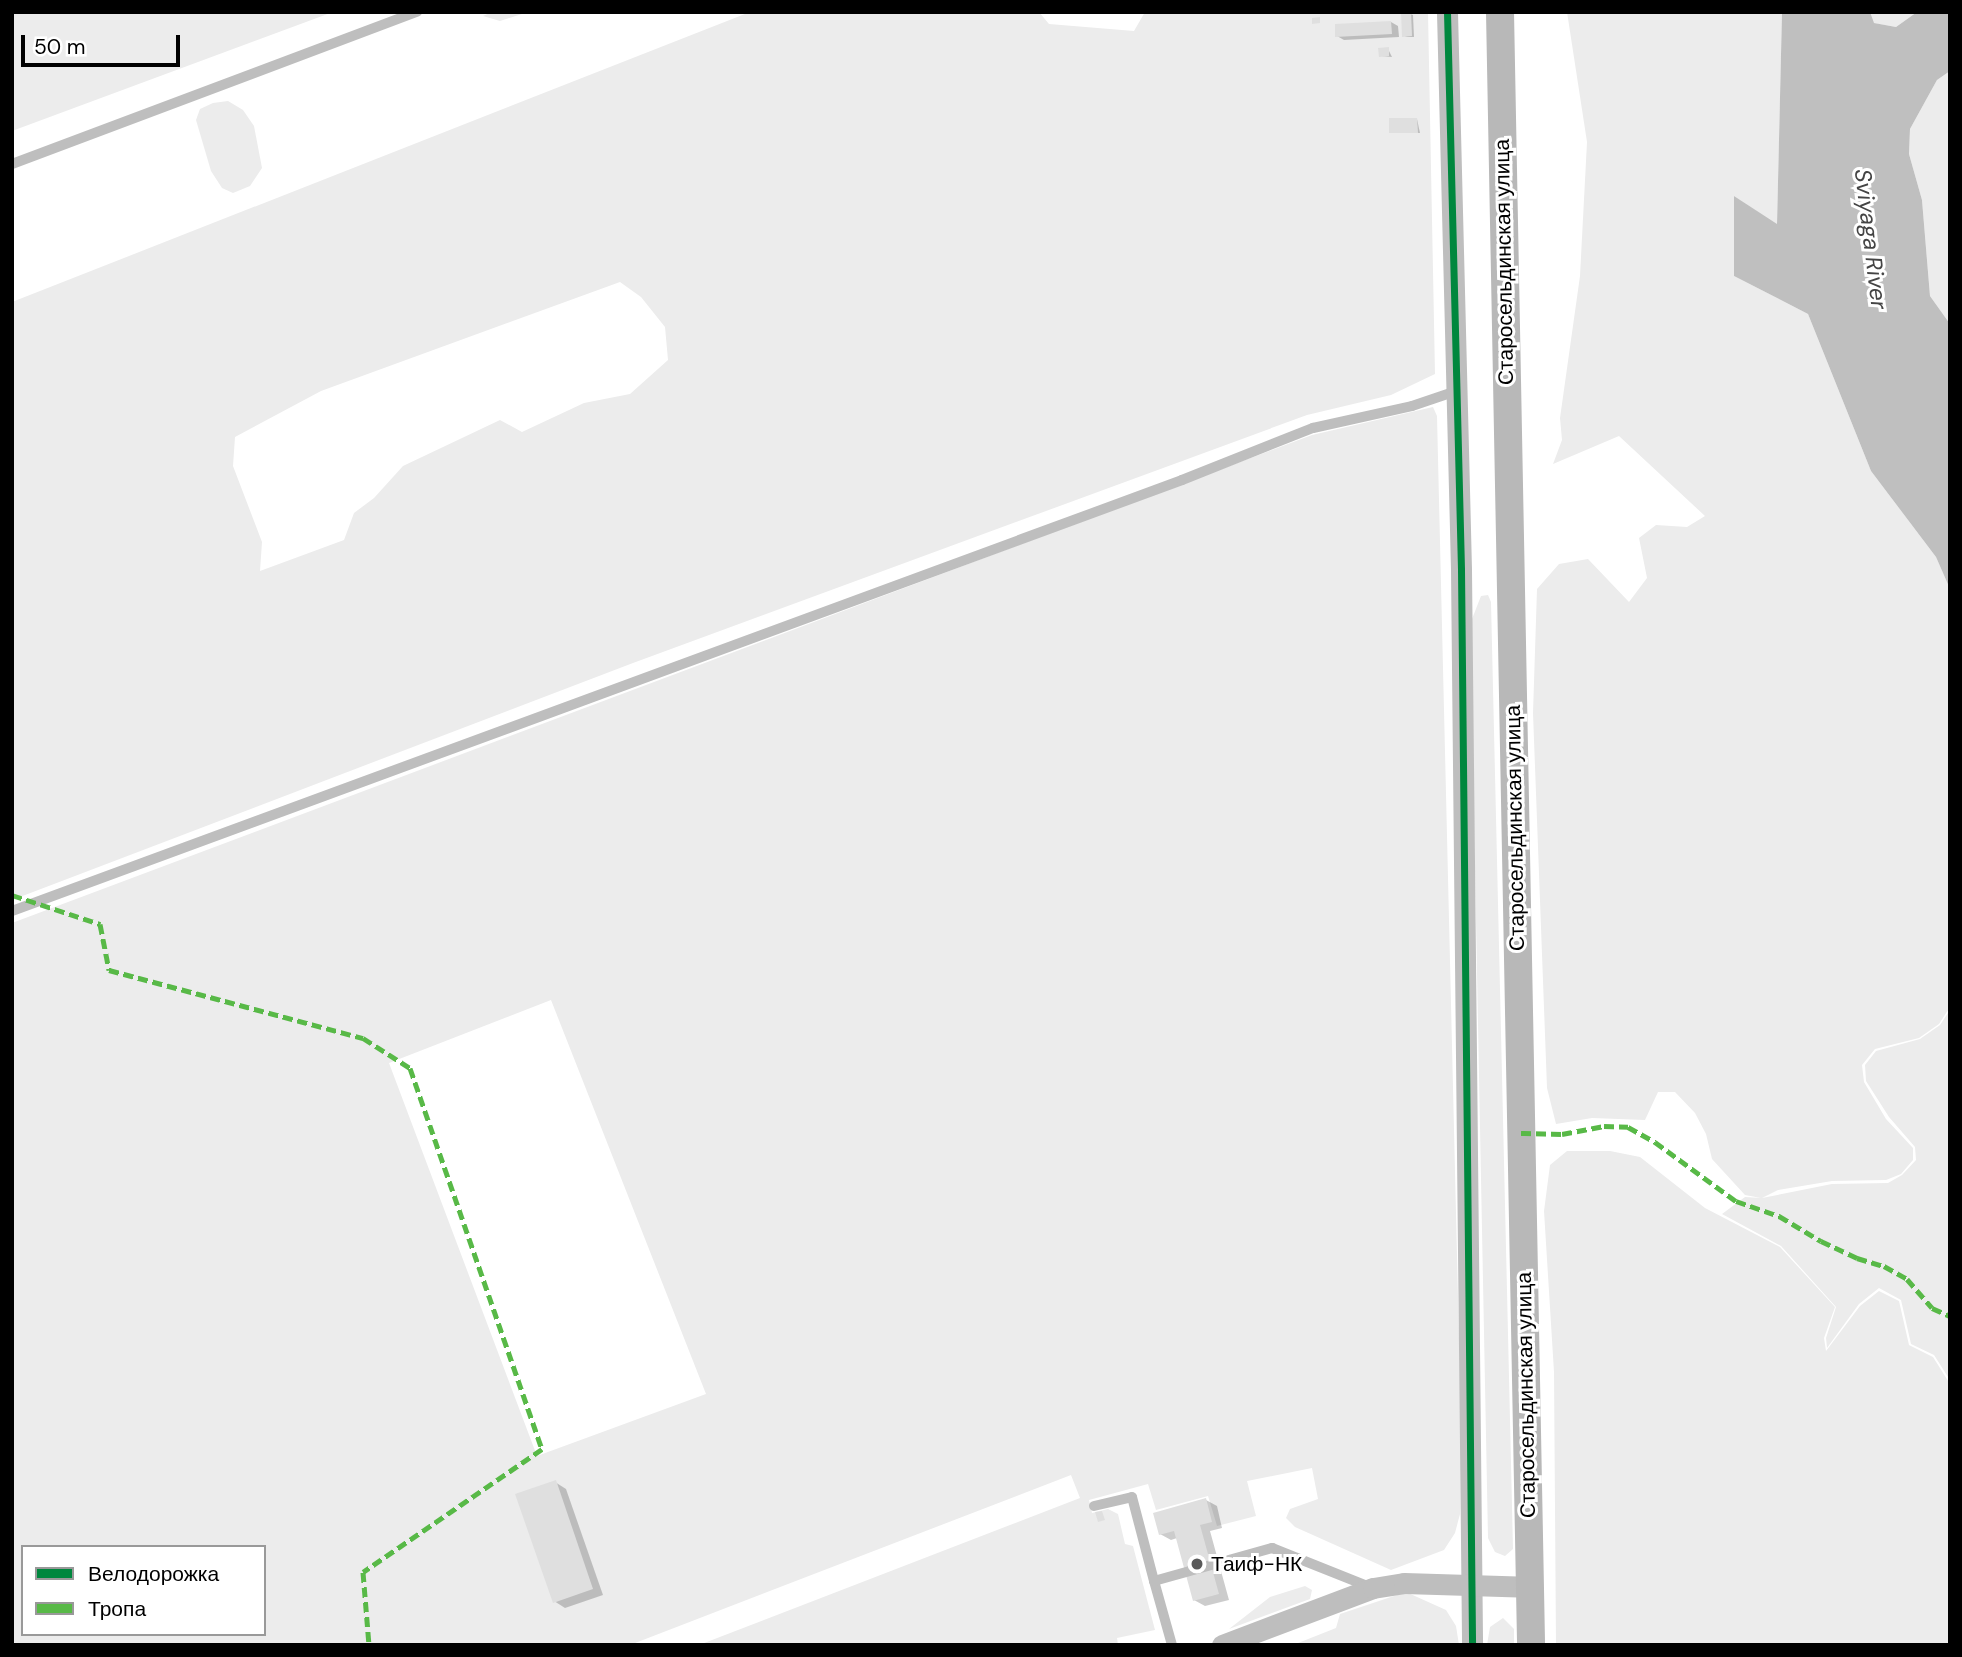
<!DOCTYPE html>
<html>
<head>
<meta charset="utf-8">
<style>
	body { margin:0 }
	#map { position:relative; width:1962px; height:1657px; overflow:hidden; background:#fff; font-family:"DM Sans",sans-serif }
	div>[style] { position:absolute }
	.green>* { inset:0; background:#ececec }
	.water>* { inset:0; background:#bfbfbf }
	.shadow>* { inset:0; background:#0003 }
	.building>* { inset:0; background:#dfdfdf }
	.service>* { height:10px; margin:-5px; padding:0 5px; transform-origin:5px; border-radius:5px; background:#bebebe }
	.minor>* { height:21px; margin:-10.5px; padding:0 10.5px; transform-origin:10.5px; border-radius:10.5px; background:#bebebe }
	.secondary>* { height:28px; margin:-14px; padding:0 14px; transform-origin:14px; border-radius:14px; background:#b8b8b8 }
	.quiet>* { height:5px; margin-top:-2.5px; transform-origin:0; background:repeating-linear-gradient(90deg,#58b947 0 10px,transparent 0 15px) }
	.cycleway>* { height:7px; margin:-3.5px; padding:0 3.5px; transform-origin:3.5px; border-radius:3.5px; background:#00873e }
	.dots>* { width:19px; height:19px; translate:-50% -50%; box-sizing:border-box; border:4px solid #fff; border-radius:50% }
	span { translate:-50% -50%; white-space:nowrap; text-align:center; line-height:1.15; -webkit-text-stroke:6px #fff; paint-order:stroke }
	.street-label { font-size:21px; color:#000 }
	.poi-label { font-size:21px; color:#000 }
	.left { translate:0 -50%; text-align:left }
	.water-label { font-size:23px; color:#444; font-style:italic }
	.frame { position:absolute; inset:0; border:14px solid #000; pointer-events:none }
	.legend { position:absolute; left:21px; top:1545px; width:245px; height:91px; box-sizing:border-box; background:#fff; border:2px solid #999; margin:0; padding:9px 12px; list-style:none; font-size:21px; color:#000 }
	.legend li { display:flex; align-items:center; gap:14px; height:35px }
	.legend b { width:35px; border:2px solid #999 }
	.scale { position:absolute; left:21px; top:35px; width:159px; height:32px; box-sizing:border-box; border:4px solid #000; border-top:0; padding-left:9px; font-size:21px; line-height:24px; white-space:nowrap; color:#000; -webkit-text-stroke:5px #fff; paint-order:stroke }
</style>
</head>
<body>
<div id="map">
	<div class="green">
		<div style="clip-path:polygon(12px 12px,333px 12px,12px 131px)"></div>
		<div style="clip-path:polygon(492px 12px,528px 12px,500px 21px,483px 16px)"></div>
		<div style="clip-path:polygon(evenodd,750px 12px,1039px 12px,1049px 24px,1134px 31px,1145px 12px,1428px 12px,1435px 374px,1391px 395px,1307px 415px,633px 663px,12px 900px,12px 302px,750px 12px,620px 282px,641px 297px,665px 327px,668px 360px,630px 394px,584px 403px,522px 432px,500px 420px,403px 466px,374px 498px,354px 513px,344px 540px,260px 571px,262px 542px,233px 466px,235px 437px,321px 391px,620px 282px)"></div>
		<div style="clip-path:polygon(1567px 12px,1782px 12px,1777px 225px,1734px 196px,1734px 276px,1808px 314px,1871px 471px,1936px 557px,1950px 589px,1950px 1007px,1939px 1024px,1919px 1038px,1875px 1049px,1862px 1065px,1864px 1082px,1886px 1119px,1913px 1148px,1913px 1160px,1901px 1174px,1886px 1180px,1832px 1181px,1778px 1190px,1762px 1198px,1832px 1184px,1888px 1183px,1902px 1175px,1916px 1160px,1915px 1147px,1889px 1117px,1866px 1081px,1865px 1065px,1876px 1051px,1920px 1039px,1940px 1025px,1950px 1010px,1950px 1380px,1934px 1355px,1911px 1344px,1901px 1300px,1879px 1288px,1859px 1304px,1827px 1348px,1826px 1338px,1836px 1307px,1781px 1246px,1722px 1214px,1745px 1197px,1761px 1198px,1745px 1195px,1712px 1159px,1706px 1134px,1695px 1113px,1675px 1092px,1658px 1092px,1645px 1120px,1592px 1118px,1556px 1124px,1547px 1088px,1533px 713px,1537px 589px,1559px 564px,1588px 559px,1629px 602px,1647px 578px,1639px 538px,1656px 525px,1687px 527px,1705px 516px,1619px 436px,1553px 464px,1562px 440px,1560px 418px,1580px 276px,1587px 142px)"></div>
		<div style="clip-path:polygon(1870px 12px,1917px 12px,1896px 27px,1873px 23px)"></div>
		<div style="clip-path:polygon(1950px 71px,1950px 324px,1930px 296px,1922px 200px,1909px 154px,1910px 129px,1937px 80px)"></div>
		<div style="clip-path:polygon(228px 101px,243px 110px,254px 126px,262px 168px,250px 186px,233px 193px,222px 188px,211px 171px,196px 120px,200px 109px,213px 103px)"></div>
		<div style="clip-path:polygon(evenodd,1433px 407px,1437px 416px,1461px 1423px,1460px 1514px,1455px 1533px,1444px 1550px,1391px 1570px,1295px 1527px,1286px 1518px,1290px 1509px,1318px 1499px,1312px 1468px,1247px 1481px,1256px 1516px,1217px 1526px,1208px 1496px,1156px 1510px,1148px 1484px,1089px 1500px,1092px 1513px,1108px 1509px,1118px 1514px,1125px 1544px,1133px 1546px,1155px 1630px,1117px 1638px,1118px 1645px,699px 1645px,1080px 1498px,1071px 1475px,630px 1645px,12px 1645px,12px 923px,1312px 435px,1433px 407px,551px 1000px,706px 1394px,537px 1456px,389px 1063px,551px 1000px,1433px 407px,23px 1547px,264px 1547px,264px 1634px,23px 1634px,23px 1547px)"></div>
		<div style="clip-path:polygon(1488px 595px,1491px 602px,1513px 1549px,1505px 1556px,1495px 1552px,1488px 1538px,1471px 664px,1472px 619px,1481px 596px)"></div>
		<div style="clip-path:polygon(1567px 1151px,1610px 1151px,1640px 1157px,1705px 1208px,1780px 1247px,1835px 1307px,1824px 1338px,1826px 1351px,1860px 1306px,1879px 1291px,1899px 1301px,1909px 1345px,1933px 1357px,1950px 1384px,1950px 1645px,1556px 1645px,1554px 1372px,1544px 1211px,1550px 1165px)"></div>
		<div style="clip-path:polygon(1305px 1586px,1312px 1590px,1310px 1599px,1229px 1629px,1270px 1597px)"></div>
		<div style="clip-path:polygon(1406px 1592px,1446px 1610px,1456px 1626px,1459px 1645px,1293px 1645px,1336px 1628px,1340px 1614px)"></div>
		<div style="clip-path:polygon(1503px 1618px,1514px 1629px,1514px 1645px,1487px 1645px,1490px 1627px)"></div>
	</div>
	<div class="water">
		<div style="clip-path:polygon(1782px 12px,1870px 12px,1874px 23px,1896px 27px,1917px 12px,1950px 12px,1950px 71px,1937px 80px,1910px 129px,1909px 154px,1922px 200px,1930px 296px,1950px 324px,1950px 589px,1936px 557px,1871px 471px,1808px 314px,1734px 276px,1734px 196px,1777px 224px)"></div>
	</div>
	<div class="shadow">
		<div style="clip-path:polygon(1410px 14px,1413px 15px,1414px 37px,1407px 37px,1404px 36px)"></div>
		<div style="clip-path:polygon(1391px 22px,1398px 26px,1399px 37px,1344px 40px,1337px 36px)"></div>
		<div style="clip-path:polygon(1388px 49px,1392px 57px,1381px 56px)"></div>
		<div style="clip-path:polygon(1417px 119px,1420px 133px,1391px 132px)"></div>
		<div style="clip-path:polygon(555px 1482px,566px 1489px,603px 1595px,565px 1608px,554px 1601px)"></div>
		<div style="clip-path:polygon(1206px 1500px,1217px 1506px,1222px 1528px,1210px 1531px,1229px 1600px,1205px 1606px,1194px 1600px,1177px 1538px,1171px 1540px,1160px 1534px)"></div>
	</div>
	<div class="building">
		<div style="clip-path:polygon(1401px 12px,1411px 12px,1412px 36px,1402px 37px)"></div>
		<div style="clip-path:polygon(1320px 17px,1320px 23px,1312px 24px,1312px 18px)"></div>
		<div style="clip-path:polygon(1391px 21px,1392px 34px,1335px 37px,1335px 24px)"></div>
		<div style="clip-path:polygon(1389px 47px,1389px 56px,1379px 57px,1378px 48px)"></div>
		<div style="clip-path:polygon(1389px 118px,1417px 118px,1418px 133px,1389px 133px)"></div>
		<div style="clip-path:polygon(556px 1480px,593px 1589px,553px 1603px,515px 1494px)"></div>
		<div style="clip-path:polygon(1206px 1498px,1212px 1522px,1200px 1525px,1219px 1594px,1193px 1601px,1174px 1531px,1159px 1535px,1153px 1513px)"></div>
		<div style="clip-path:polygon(1102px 1511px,1105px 1520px,1098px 1522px,1095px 1512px)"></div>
	</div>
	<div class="service">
		<div style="left:12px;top:164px;width:433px;rotate:-20.6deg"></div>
		<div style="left:12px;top:911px;width:1247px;rotate:-20.22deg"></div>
		<div style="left:1182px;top:480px;width:141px;rotate:-21.7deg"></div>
		<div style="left:1313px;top:428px;width:101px;rotate:-12.5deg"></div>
		<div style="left:1412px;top:406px;width:46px;rotate:-18.8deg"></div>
		<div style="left:1094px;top:1506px;width:39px;rotate:-13deg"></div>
		<div style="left:1132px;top:1497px;width:87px;rotate:75.3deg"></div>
		<div style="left:1172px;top:1645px;width:66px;rotate:-105.7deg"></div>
		<div style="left:1154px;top:1581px;width:123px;rotate:-15.6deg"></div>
		<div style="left:1272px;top:1548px;width:105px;rotate:21.7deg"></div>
	</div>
	<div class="minor">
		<div style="left:1447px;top:12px;width:558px;rotate:88.56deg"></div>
		<div style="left:1461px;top:570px;width:1075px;rotate:89.41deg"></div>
		<div style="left:1222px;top:1645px;width:161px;rotate:-20.7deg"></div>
		<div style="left:1373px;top:1588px;width:31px;rotate:-9deg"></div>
		<div style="left:1404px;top:1583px;width:126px;rotate:1.8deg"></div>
	</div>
	<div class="secondary">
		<div style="left:1500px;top:12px;width:1633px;rotate:88.91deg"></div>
	</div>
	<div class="quiet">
		<div style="left:12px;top:895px;width:93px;rotate:18.2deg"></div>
		<div style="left:100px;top:924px;width:47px;rotate:78.9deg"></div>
		<div style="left:109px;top:970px;width:263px;rotate:15deg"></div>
		<div style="left:363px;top:1038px;width:56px;rotate:32.6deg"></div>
		<div style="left:410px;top:1068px;width:403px;rotate:70.9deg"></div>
		<div style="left:542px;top:1449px;width:217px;rotate:145.5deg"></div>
		<div style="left:363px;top:1572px;width:73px;rotate:85.3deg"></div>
		<div style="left:1521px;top:1133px;width:41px;rotate:1.4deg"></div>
		<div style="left:1562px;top:1134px;width:43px;rotate:-10.8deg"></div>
		<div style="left:1604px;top:1126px;width:24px;rotate:2deg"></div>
		<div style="left:1628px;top:1127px;width:31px;rotate:29deg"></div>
		<div style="left:1655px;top:1142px;width:100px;rotate:36.1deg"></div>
		<div style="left:1736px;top:1201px;width:46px;rotate:19.2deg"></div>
		<div style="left:1779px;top:1216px;width:49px;rotate:30.8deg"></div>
		<div style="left:1821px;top:1241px;width:40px;rotate:25deg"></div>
		<div style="left:1857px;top:1258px;width:28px;rotate:17deg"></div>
		<div style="left:1884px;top:1266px;width:26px;rotate:29deg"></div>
		<div style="left:1907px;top:1279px;width:38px;rotate:49deg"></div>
		<div style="left:1932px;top:1308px;width:20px;rotate:24deg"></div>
	</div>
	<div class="cycleway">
		<div style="left:1447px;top:12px;width:558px;rotate:88.56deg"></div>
		<div style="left:1461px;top:570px;width:1075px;rotate:89.41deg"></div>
	</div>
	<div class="dots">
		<div style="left:1197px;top:1564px;background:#595959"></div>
	</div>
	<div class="street-label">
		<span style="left:1504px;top:262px;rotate:-91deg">Старосельдинская улица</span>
		<span style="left:1515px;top:828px;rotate:-91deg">Старосельдинская улица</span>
		<span style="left:1526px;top:1395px;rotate:-91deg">Старосельдинская улица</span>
	</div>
	<div class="poi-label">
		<span class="left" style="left:1211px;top:1564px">Таиф-НК</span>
	</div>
	<div class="water-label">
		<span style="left:1871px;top:239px;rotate:83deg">Sviyaga River</span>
	</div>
	<div class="frame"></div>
	<ul class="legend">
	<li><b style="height:9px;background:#00873e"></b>Велодорожка</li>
	<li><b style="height:9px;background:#58b947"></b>Тропа</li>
	</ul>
	<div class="scale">50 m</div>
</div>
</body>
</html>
